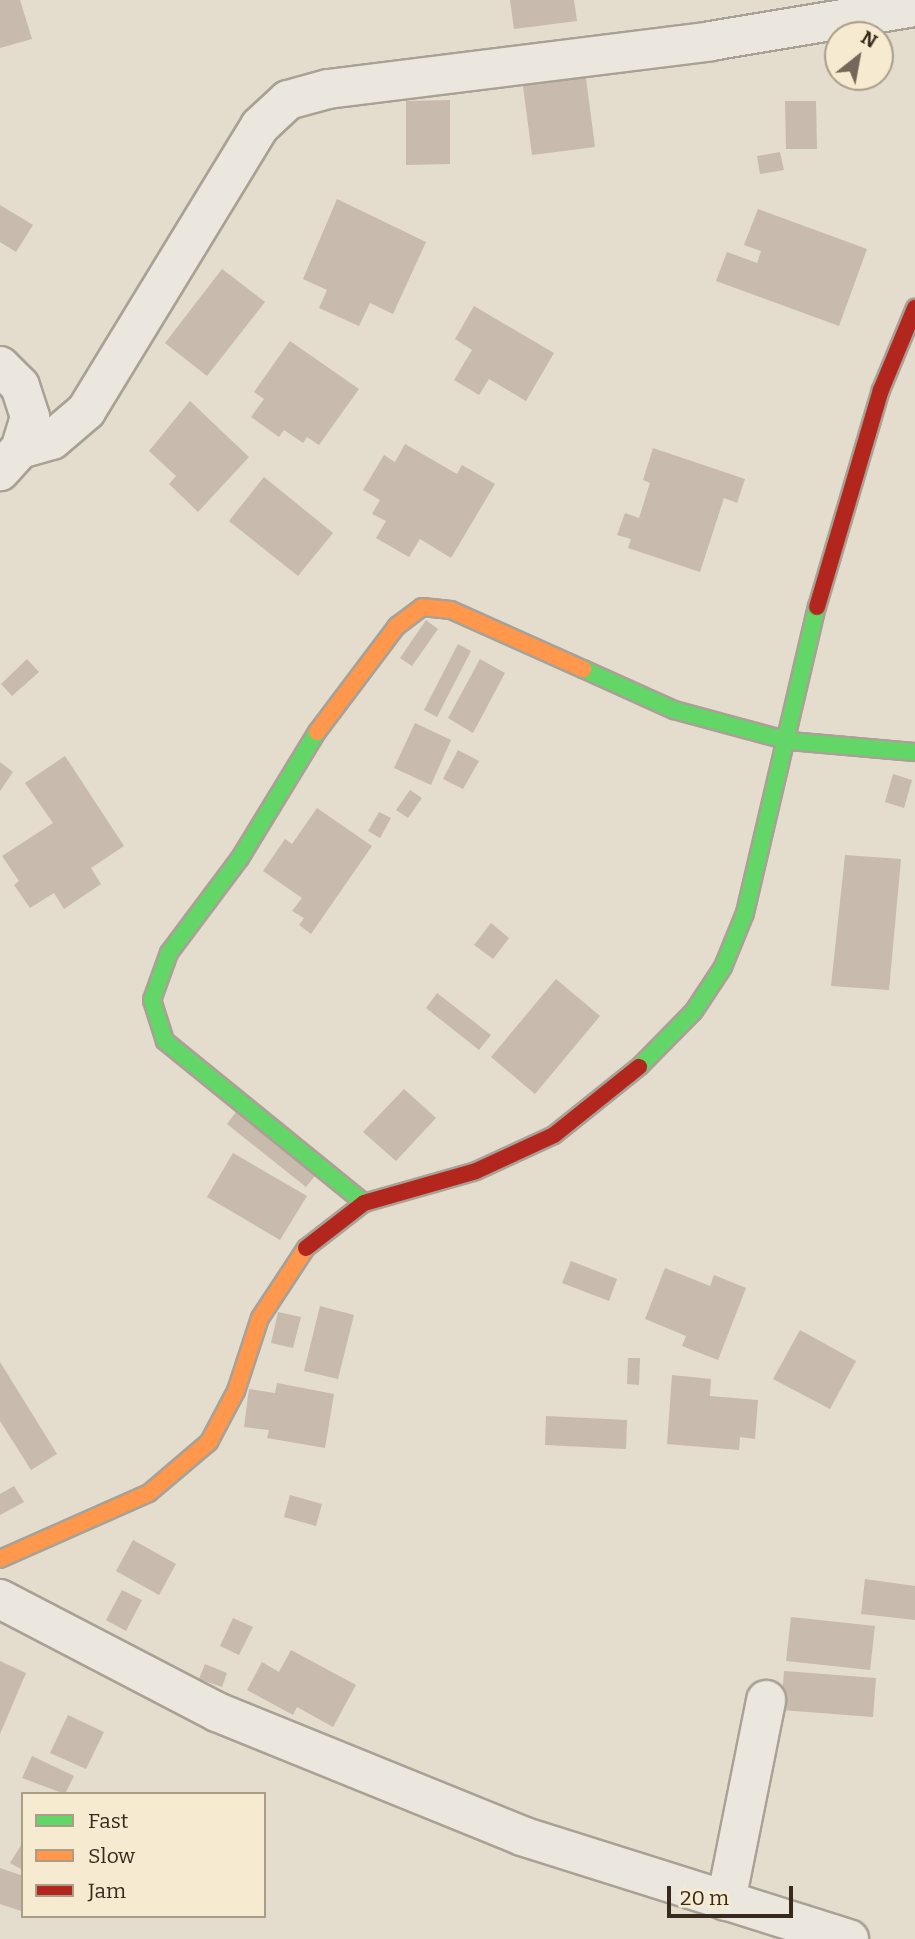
<!DOCTYPE html>
<html>
<head>
<meta charset="utf-8">
<style>
	body { margin:0 }
	#map { position:relative; width:915px; height:1939px; overflow:hidden; background:#e4dccc; font-family:Bitter,serif }
	div>[style] { position:absolute }
	.building>* { inset:0; background:#c8baad }
	.roads { filter:drop-shadow(2px 0 #a9a195) drop-shadow(-2px 0 #a9a195) drop-shadow(0 2px #a9a195) drop-shadow(0 -2px #a9a195) }
	.street>* { height:38px; margin:-19px; padding:0 19px; transform-origin:19px; border-radius:19px; background:#ece7de }
	.fast>* { height:16px; margin:-8px; padding:0 8px; transform-origin:8px; border-radius:8px; background:#63d668 }
	.slow>* { height:16px; margin:-8px; padding:0 8px; transform-origin:8px; border-radius:8px; background:#ff974d }
	.jam>* { height:16px; margin:-8px; padding:0 8px; transform-origin:8px; border-radius:8px; background:#b3261e }
	span { translate:-50% -50%; white-space:nowrap; text-align:center; line-height:1.15; -webkit-text-stroke:5px #f6ebd1; paint-order:stroke }
	.legend { position:absolute; left:21px; top:1792px; width:245px; height:126px; box-sizing:border-box; background:#f6ebd1; border:2px solid #aa9e89; margin:0; padding:9px 12px; list-style:none; font-size:21px; color:#372a1d }
	.legend li { display:flex; align-items:center; gap:14px; height:35px }
	.legend b { width:35px; border:2px solid #aa9e89 }
	.north { position:absolute; left:824px; top:21px; width:70px; height:70px; box-sizing:border-box; background:#f6ebd1; border:2px solid #aa9e89; border-radius:50%; rotate:31deg; font-size:19px; font-weight:700; line-height:28px; text-align:center; color:#372a1d }
	.north::after { content:''; display:block; margin:auto; width:24px; height:32px; background:#74685a; clip-path:polygon(50% 0,100% 100%,50% 72%,0 100%) }
	.scale { position:absolute; left:667px; top:1886px; width:126px; height:32px; box-sizing:border-box; border:4px solid #372a1d; border-top:0; padding-left:9px; font-size:21px; line-height:24px; white-space:nowrap; color:#372a1d; -webkit-text-stroke:5px #f6ebd1; paint-order:stroke }
</style>
</head>
<body>
<div id="map">
	<div class="building">
		<div style="clip-path:polygon(0 0,20px 0,32px 39px,0 48px)"></div>
		<div style="clip-path:polygon(510px 0,574px 0,577px 21px,514px 29px)"></div>
		<div style="clip-path:polygon(584px 63px,595px 147px,532px 155px,521px 71px)"></div>
		<div style="clip-path:polygon(450px 100px,450px 164px,406px 165px,406px 101px)"></div>
		<div style="clip-path:polygon(785px 101px,816px 101px,817px 149px,786px 149px)"></div>
		<div style="clip-path:polygon(780px 152px,784px 170px,760px 174px,757px 156px)"></div>
		<div style="clip-path:polygon(337px 199px,426px 242px,393px 314px,370px 303px,359px 326px,319px 308px,327px 290px,303px 279px)"></div>
		<div style="clip-path:polygon(0 205px,33px 225px,16px 252px,0 242px)"></div>
		<div style="clip-path:polygon(758px 209px,867px 249px,839px 326px,716px 281px,727px 252px,757px 263px,761px 251px,744px 245px)"></div>
		<div style="clip-path:polygon(222px 269px,265px 302px,207px 376px,165px 343px)"></div>
		<div style="clip-path:polygon(474px 306px,554px 353px,526px 401px,489px 379px,479px 395px,454px 380px,472px 350px,455px 339px)"></div>
		<div style="clip-path:polygon(290px 341px,359px 389px,319px 445px,307px 437px,303px 443px,284px 430px,279px 437px,251px 417px,264px 399px,254px 392px)"></div>
		<div style="clip-path:polygon(190px 401px,249px 457px,198px 512px,169px 484px,176px 476px,149px 451px)"></div>
		<div style="clip-path:polygon(405px 444px,457px 474px,462px 465px,495px 484px,451px 558px,420px 539px,409px 557px,376px 538px,386px 521px,372px 514px,380px 500px,363px 490px,384px 455px,395px 462px)"></div>
		<div style="clip-path:polygon(653px 448px,745px 479px,737px 503px,724px 498px,700px 572px,628px 548px,631px 539px,617px 535px,625px 513px,639px 518px,650px 483px,643px 480px)"></div>
		<div style="clip-path:polygon(264px 477px,333px 533px,298px 576px,229px 521px)"></div>
		<div style="clip-path:polygon(426px 620px,438px 629px,412px 666px,400px 658px)"></div>
		<div style="clip-path:polygon(458px 644px,471px 651px,437px 717px,424px 710px)"></div>
		<div style="clip-path:polygon(27px 659px,39px 672px,12px 696px,1px 684px)"></div>
		<div style="clip-path:polygon(480px 659px,505px 673px,473px 733px,448px 718px)"></div>
		<div style="clip-path:polygon(415px 723px,451px 740px,431px 785px,394px 768px)"></div>
		<div style="clip-path:polygon(458px 750px,479px 761px,463px 789px,443px 779px)"></div>
		<div style="clip-path:polygon(65px 756px,124px 846px,91px 868px,101px 884px,64px 909px,54px 893px,30px 908px,14px 885px,19px 881px,2px 856px,53px 823px,25px 783px)"></div>
		<div style="clip-path:polygon(0 762px,13px 772px,0 791px)"></div>
		<div style="clip-path:polygon(893px 774px,912px 780px,904px 808px,885px 802px)"></div>
		<div style="clip-path:polygon(410px 790px,422px 798px,408px 818px,396px 810px)"></div>
		<div style="clip-path:polygon(317px 808px,372px 846px,311px 934px,299px 925px,304px 918px,292px 911px,302px 898px,263px 871px,285px 839px,292px 844px)"></div>
		<div style="clip-path:polygon(379px 812px,391px 818px,380px 838px,368px 831px)"></div>
		<div style="clip-path:polygon(845px 855px,901px 859px,889px 990px,831px 986px)"></div>
		<div style="clip-path:polygon(491px 923px,509px 938px,493px 959px,474px 945px)"></div>
		<div style="clip-path:polygon(556px 979px,600px 1016px,535px 1094px,491px 1057px)"></div>
		<div style="clip-path:polygon(437px 993px,491px 1035px,479px 1050px,426px 1008px)"></div>
		<div style="clip-path:polygon(404px 1089px,436px 1118px,396px 1161px,363px 1132px)"></div>
		<div style="clip-path:polygon(239px 1108px,319px 1171px,306px 1187px,227px 1124px)"></div>
		<div style="clip-path:polygon(233px 1153px,307px 1196px,280px 1240px,207px 1197px)"></div>
		<div style="clip-path:polygon(571px 1261px,617px 1279px,609px 1301px,562px 1283px)"></div>
		<div style="clip-path:polygon(665px 1268px,710px 1286px,714px 1275px,746px 1288px,718px 1360px,682px 1346px,686px 1336px,645px 1319px)"></div>
		<div style="clip-path:polygon(320px 1306px,354px 1315px,338px 1379px,304px 1371px)"></div>
		<div style="clip-path:polygon(278px 1312px,301px 1317px,293px 1348px,271px 1343px)"></div>
		<div style="clip-path:polygon(800px 1330px,856px 1361px,830px 1409px,773px 1379px)"></div>
		<div style="clip-path:polygon(628px 1358px,640px 1358px,639px 1385px,627px 1384px)"></div>
		<div style="clip-path:polygon(0 1362px,57px 1454px,31px 1470px,0 1421px)"></div>
		<div style="clip-path:polygon(672px 1375px,711px 1379px,710px 1396px,758px 1400px,755px 1439px,740px 1437px,739px 1450px,667px 1444px)"></div>
		<div style="clip-path:polygon(277px 1383px,334px 1394px,325px 1448px,267px 1438px,269px 1430px,244px 1427px,249px 1389px,275px 1393px)"></div>
		<div style="clip-path:polygon(546px 1416px,627px 1420px,626px 1449px,545px 1445px)"></div>
		<div style="clip-path:polygon(14px 1486px,24px 1502px,0 1515px,0 1494px)"></div>
		<div style="clip-path:polygon(290px 1495px,322px 1504px,316px 1526px,284px 1517px)"></div>
		<div style="clip-path:polygon(133px 1540px,176px 1564px,159px 1595px,116px 1571px)"></div>
		<div style="clip-path:polygon(865px 1579px,915px 1586px,915px 1620px,861px 1614px)"></div>
		<div style="clip-path:polygon(122px 1590px,142px 1600px,126px 1631px,106px 1620px)"></div>
		<div style="clip-path:polygon(791px 1617px,875px 1626px,870px 1670px,786px 1661px)"></div>
		<div style="clip-path:polygon(233px 1618px,253px 1627px,239px 1655px,220px 1646px)"></div>
		<div style="clip-path:polygon(291px 1650px,356px 1685px,333px 1727px,297px 1707px,293px 1715px,247px 1690px,262px 1662px,279px 1672px)"></div>
		<div style="clip-path:polygon(0 1661px,26px 1673px,0 1734px)"></div>
		<div style="clip-path:polygon(205px 1664px,227px 1673px,222px 1687px,199px 1679px)"></div>
		<div style="clip-path:polygon(784px 1671px,876px 1678px,873px 1717px,781px 1710px)"></div>
		<div style="clip-path:polygon(68px 1715px,104px 1732px,86px 1769px,50px 1753px)"></div>
		<div style="clip-path:polygon(32px 1756px,74px 1776px,65px 1794px,22px 1778px)"></div>
		<div style="clip-path:polygon(23px 1842px,23px 1870px,10px 1863px)"></div>
		<div style="clip-path:polygon(0 1868px,23px 1876px,21px 1911px,0 1904px)"></div>
	</div>
	<div class="roads">
		<div class="street">
			<div style="left:0;top:366px;width:28px;rotate:45deg"></div>
			<div style="left:20px;top:386px;width:33px;rotate:72deg"></div>
			<div style="left:30px;top:417px;width:34px;rotate:107deg"></div>
			<div style="left:20px;top:449px;width:30px;rotate:132deg"></div>
			<div style="left:20px;top:449px;width:33px;rotate:-16deg"></div>
			<div style="left:52px;top:440px;width:45px;rotate:-40.5deg"></div>
			<div style="left:86px;top:411px;width:334px;rotate:-58.6deg"></div>
			<div style="left:260px;top:126px;width:38px;rotate:-43deg"></div>
			<div style="left:288px;top:100px;width:41px;rotate:-15.4deg"></div>
			<div style="left:328px;top:89px;width:386px;rotate:-7.1deg"></div>
			<div style="left:711px;top:41px;width:207px;rotate:-9.5deg"></div>
			<div style="left:0;top:1599px;width:245px;rotate:27.5deg"></div>
			<div style="left:217px;top:1712px;width:329px;rotate:22.1deg"></div>
			<div style="left:522px;top:1836px;width:343px;rotate:17.5deg"></div>
			<div style="left:726px;top:1901px;width:205px;rotate:-78.7deg"></div>
		</div>
		<div class="fast">
			<div style="left:583px;top:669px;width:100px;rotate:24.3deg"></div>
			<div style="left:674px;top:710px;width:119px;rotate:15.1deg"></div>
			<div style="left:789px;top:741px;width:126px;rotate:5deg"></div>
			<div style="left:317px;top:732px;width:148px;rotate:121.4deg"></div>
			<div style="left:240px;top:858px;width:119px;rotate:126.8deg"></div>
			<div style="left:169px;top:953px;width:50px;rotate:109.9deg"></div>
			<div style="left:152px;top:1000px;width:43px;rotate:72.4deg"></div>
			<div style="left:165px;top:1041px;width:257px;rotate:39.1deg"></div>
			<div style="left:639px;top:1067px;width:78px;rotate:-45.5deg"></div>
			<div style="left:694px;top:1011px;width:53px;rotate:-56.6deg"></div>
			<div style="left:723px;top:967px;width:58px;rotate:-67.8deg"></div>
			<div style="left:745px;top:913px;width:314px;rotate:-76.8deg"></div>
		</div>
		<div class="slow">
			<div style="left:317px;top:732px;width:133px;rotate:-53deg"></div>
			<div style="left:397px;top:626px;width:31px;rotate:-37deg"></div>
			<div style="left:422px;top:607px;width:29px;rotate:6deg"></div>
			<div style="left:451px;top:610px;width:145px;rotate:24.1deg"></div>
			<div style="left:0;top:1559px;width:163px;rotate:-23.9deg"></div>
			<div style="left:149px;top:1493px;width:79px;rotate:-40.4deg"></div>
			<div style="left:209px;top:1442px;width:58px;rotate:-62.1deg"></div>
			<div style="left:236px;top:1391px;width:77px;rotate:-71.8deg"></div>
			<div style="left:260px;top:1318px;width:84px;rotate:-56.7deg"></div>
		</div>
		<div class="jam">
			<div style="left:817px;top:607px;width:226px;rotate:-73.6deg"></div>
			<div style="left:881px;top:390px;width:89px;rotate:-67.5deg"></div>
			<div style="left:306px;top:1248px;width:73px;rotate:-37.8deg"></div>
			<div style="left:364px;top:1203px;width:116px;rotate:-15.9deg"></div>
			<div style="left:476px;top:1171px;width:86px;rotate:-24.8deg"></div>
			<div style="left:554px;top:1135px;width:109px;rotate:-38.7deg"></div>
		</div>
	</div>
	<ul class="legend">
	<li><b style="height:9px;background:#63d668"></b>Fast</li>
	<li><b style="height:9px;background:#ff974d"></b>Slow</li>
	<li><b style="height:9px;background:#b3261e"></b>Jam</li>
	</ul>
	<div class="north">N</div>
	<div class="scale">20 m</div>
</div>
</body>
</html>
